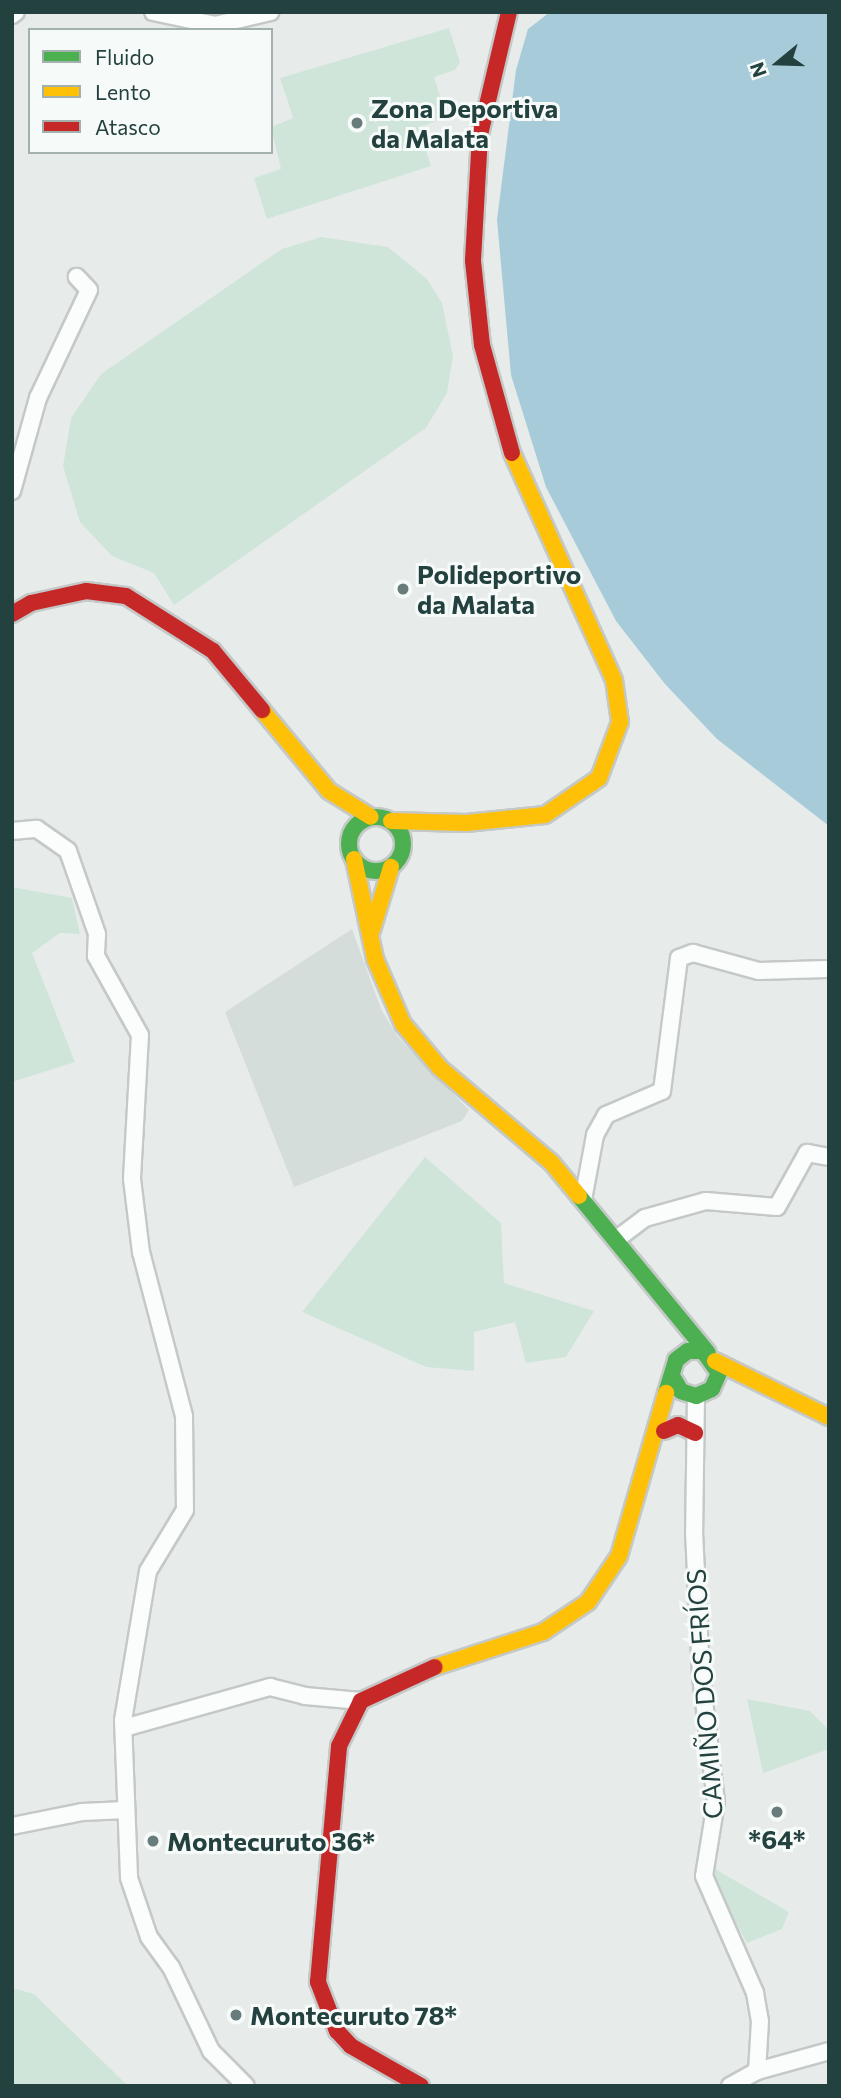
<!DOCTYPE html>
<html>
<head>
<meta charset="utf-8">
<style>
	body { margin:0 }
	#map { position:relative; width:841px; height:2098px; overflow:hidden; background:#e7eceb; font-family:Commissioner,sans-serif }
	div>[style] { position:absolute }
	.built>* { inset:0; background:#d5dddb }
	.green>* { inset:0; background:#d0e5da }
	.water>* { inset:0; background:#a8cbda }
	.roads { filter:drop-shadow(2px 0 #c4c9c8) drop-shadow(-2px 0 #c4c9c8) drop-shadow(0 2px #c4c9c8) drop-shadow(0 -2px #c4c9c8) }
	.street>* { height:16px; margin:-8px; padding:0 8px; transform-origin:8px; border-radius:8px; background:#fbfcfc }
	.fast>* { height:16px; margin:-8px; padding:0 8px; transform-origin:8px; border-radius:8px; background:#4caf50 }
	.fast>.ring { margin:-8px; padding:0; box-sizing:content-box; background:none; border:16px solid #4caf50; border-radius:50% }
	.slow>* { height:16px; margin:-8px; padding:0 8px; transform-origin:8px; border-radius:8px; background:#ffc107 }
	.jam>* { height:16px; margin:-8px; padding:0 8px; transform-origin:8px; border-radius:8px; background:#c62828 }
	.dots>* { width:19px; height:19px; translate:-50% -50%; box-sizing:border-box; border:4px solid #f6faf9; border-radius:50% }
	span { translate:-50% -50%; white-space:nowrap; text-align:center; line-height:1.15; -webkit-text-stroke:6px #f6faf9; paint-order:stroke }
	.poi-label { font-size:26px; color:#23413e; font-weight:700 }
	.left { translate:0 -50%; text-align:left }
	.street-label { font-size:26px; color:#23413e }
	.frame { position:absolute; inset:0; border:14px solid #23413e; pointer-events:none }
	.legend { position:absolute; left:28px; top:28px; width:245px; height:126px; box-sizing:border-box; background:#f6faf9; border:2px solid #a2b0ae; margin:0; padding:9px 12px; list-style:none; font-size:21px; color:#23413e }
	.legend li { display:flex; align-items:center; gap:14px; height:35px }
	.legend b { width:35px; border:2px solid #a2b0ae }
	.north { position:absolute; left:743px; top:28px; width:70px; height:70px; -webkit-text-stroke:5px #f6faf9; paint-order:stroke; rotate:251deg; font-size:19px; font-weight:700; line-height:28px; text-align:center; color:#23413e }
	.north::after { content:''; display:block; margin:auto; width:24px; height:32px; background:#23413e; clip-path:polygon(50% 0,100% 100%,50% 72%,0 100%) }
</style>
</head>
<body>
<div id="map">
	<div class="built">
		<div style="clip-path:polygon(352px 929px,381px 1009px,398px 1037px,469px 1110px,462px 1121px,294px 1187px,225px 1012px)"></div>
	</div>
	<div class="green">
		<div style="clip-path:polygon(449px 28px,460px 62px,455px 70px,434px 77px,447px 118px,418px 127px,431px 166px,267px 219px,254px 178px,281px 169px,271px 127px,293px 118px,280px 78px)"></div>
		<div style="clip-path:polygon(321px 237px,388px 247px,427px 279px,442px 303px,453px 356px,447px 393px,426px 428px,174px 605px,154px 573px,112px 556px,80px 522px,63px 466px,71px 418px,101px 374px,282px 249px)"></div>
		<div style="clip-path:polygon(12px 887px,72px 898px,80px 934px,60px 933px,32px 953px,75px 1062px,12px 1082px)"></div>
		<div style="clip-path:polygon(425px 1157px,501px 1223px,504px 1283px,594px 1311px,566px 1357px,526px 1363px,515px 1322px,474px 1332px,474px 1371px,426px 1367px,302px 1312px)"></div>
		<div style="clip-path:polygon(747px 1699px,810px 1711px,829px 1730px,829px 1749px,763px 1773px)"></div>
		<div style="clip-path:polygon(710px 1866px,789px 1912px,782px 1929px,747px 1943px,714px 1883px)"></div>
		<div style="clip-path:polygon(12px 1988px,34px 1994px,128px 2086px,12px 2086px)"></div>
	</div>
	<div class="water">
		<div style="clip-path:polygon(550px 12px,829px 12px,829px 826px,717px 739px,665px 684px,616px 621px,546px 487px,511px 375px,497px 220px,516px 70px,528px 29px)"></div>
	</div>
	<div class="roads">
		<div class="street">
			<div style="left:153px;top:12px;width:63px;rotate:11.8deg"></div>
			<div style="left:215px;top:25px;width:57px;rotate:-13.1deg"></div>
			<div style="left:12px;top:15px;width:5px;rotate:-37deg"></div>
			<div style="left:12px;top:491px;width:97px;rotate:-74.4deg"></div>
			<div style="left:38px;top:398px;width:119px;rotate:-64.7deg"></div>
			<div style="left:89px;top:290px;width:18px;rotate:-133deg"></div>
			<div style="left:12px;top:831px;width:25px;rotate:-5deg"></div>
			<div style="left:37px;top:829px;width:38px;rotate:35deg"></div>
			<div style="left:68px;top:851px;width:88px;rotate:70.7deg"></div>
			<div style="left:97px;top:934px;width:22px;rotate:93deg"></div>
			<div style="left:96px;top:956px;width:90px;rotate:60.9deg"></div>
			<div style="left:140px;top:1035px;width:144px;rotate:93.2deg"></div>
			<div style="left:132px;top:1179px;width:74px;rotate:83deg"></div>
			<div style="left:141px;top:1252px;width:170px;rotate:75.3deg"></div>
			<div style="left:184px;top:1416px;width:94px;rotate:89.4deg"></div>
			<div style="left:185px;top:1510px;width:71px;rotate:121.2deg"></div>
			<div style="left:148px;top:1571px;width:151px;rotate:99.5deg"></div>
			<div style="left:123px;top:1720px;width:158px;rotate:87.8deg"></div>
			<div style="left:129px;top:1878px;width:62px;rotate:71.3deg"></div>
			<div style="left:149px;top:1937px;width:37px;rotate:54deg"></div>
			<div style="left:171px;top:1967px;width:93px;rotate:64.5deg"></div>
			<div style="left:211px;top:2051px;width:49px;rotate:45deg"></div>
			<div style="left:583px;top:1200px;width:66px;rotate:-79.5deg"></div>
			<div style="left:595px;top:1135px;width:23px;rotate:-61deg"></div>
			<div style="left:606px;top:1115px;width:61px;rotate:-23.2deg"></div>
			<div style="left:662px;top:1091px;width:134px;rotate:-82.7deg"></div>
			<div style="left:679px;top:958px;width:15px;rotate:-20deg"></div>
			<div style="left:693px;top:953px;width:68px;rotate:15.3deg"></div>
			<div style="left:759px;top:971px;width:67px;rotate:-1.7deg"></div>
			<div style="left:617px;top:1239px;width:35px;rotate:-37deg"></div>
			<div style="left:645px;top:1218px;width:63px;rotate:-15.6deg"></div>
			<div style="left:706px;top:1201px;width:71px;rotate:4.8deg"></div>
			<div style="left:777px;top:1207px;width:62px;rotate:-60.9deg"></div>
			<div style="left:807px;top:1153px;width:22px;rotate:10deg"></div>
			<div style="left:696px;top:1396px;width:136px;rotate:90.8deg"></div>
			<div style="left:694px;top:1532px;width:144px;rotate:87.2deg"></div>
			<div style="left:701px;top:1676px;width:127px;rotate:83.2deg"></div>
			<div style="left:716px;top:1802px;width:75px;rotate:99.2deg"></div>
			<div style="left:704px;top:1876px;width:128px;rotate:66.4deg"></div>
			<div style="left:755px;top:1993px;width:28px;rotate:80deg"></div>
			<div style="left:760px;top:2021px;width:50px;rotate:93.4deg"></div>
			<div style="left:757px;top:2071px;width:75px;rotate:-15.5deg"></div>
			<div style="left:124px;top:1728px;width:152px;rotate:-15.7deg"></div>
			<div style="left:270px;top:1687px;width:36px;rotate:14deg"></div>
			<div style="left:305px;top:1696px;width:56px;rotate:5.1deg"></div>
			<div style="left:12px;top:1826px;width:71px;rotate:-11.3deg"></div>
			<div style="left:82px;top:1812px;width:44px;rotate:-2.6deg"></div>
			<div style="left:730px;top:2086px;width:31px;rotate:-29deg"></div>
		</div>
		<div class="fast">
			<div class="ring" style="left:349px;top:817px;width:38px;height:38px"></div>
			<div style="left:579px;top:1196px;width:203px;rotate:50.6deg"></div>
			<div style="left:666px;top:1393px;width:34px;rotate:-73deg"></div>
			<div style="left:676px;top:1360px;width:15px;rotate:-37deg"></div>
			<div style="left:688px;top:1351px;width:15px"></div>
			<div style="left:703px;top:1351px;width:27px;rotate:54deg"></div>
			<div style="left:719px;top:1373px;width:17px;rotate:114deg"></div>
			<div style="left:712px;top:1389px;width:17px;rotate:156deg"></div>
			<div style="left:696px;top:1396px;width:16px;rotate:-162deg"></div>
			<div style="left:681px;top:1391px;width:17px;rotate:-121deg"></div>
		</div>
		<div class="slow">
			<div style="left:262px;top:710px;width:105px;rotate:50.4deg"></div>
			<div style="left:329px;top:791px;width:49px;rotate:31.8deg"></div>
			<div style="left:391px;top:821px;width:75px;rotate:1.5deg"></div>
			<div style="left:466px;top:823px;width:79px;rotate:-5.8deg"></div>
			<div style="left:545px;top:815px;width:65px;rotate:-34.4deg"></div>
			<div style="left:599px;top:778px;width:60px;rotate:-69.4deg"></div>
			<div style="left:620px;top:722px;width:42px;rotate:-98.1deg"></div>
			<div style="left:614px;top:680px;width:249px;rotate:-114.2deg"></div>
			<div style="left:354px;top:859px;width:102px;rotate:78.1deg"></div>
			<div style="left:375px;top:959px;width:71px;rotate:66.7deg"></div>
			<div style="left:403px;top:1024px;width:57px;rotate:49.9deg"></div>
			<div style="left:440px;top:1068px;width:145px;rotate:40.3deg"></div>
			<div style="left:551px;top:1162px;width:44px;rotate:50.5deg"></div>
			<div style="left:372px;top:930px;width:66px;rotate:-73.2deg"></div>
			<div style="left:715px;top:1361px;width:127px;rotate:26.2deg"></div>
			<div style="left:435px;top:1667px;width:114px;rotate:-18deg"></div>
			<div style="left:543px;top:1632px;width:54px;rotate:-33.7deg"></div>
			<div style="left:588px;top:1602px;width:55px;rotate:-56deg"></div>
			<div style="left:619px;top:1556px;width:170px;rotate:-73.9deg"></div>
		</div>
		<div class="jam">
			<div style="left:509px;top:12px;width:126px;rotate:103.3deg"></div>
			<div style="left:480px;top:135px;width:126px;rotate:93.2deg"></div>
			<div style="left:473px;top:261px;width:84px;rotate:83.9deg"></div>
			<div style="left:482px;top:345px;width:112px;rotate:74.5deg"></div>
			<div style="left:12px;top:614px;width:22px;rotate:-30deg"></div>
			<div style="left:31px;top:603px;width:56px;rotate:-12.3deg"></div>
			<div style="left:86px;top:591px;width:40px;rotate:7.1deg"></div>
			<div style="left:126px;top:596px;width:103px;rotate:32.3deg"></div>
			<div style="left:213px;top:651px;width:77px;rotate:50.3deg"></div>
			<div style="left:664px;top:1431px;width:15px;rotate:-23deg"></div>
			<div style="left:678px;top:1425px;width:19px;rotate:25deg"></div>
			<div style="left:421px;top:2086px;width:81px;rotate:-150.3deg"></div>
			<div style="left:351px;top:2046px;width:21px;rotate:-133deg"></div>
			<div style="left:337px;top:2031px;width:53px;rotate:-111.2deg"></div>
			<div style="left:318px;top:1982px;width:237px;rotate:-84.9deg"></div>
			<div style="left:339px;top:1746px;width:50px;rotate:-63.9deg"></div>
			<div style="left:361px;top:1701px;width:81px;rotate:-24.7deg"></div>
		</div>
	</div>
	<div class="dots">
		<div style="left:357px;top:123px;background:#687d7b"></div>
		<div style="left:403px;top:589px;background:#687d7b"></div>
		<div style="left:777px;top:1812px;background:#687d7b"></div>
		<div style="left:153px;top:1841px;background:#687d7b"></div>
		<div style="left:236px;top:2015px;background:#687d7b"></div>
	</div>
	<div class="poi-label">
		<span class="left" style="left:371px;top:123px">Zona Deportiva<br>da Malata</span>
		<span class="left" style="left:417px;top:589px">Polideportivo<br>da Malata</span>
		<span style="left:777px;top:1839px">*64*</span>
		<span class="left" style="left:167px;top:1841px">Montecuruto 36*</span>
		<span class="left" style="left:250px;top:2015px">Montecuruto 78*</span>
	</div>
	<div class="street-label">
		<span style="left:704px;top:1694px;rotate:-94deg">CAMIÑO DOS FRÍOS</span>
	</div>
	<div class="frame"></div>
	<ul class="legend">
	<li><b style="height:9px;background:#4caf50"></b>Fluido</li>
	<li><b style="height:9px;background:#ffc107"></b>Lento</li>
	<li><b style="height:9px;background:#c62828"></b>Atasco</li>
	</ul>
	<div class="north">N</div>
</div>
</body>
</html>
